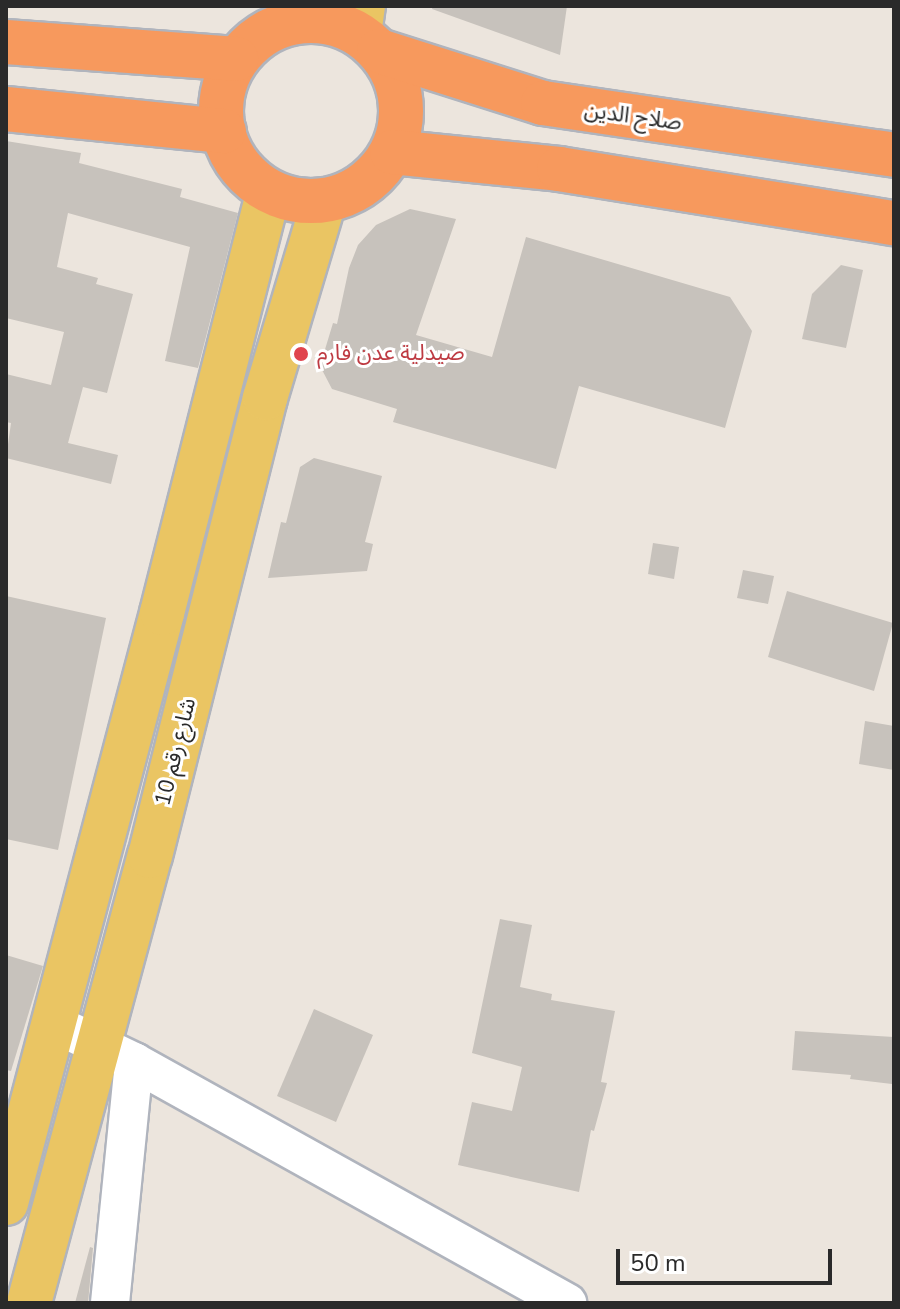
<!DOCTYPE html>
<html>
<head>
<meta charset="utf-8">
<style>
	body { margin:0 }
	#map { position:relative; width:900px; height:1309px; overflow:hidden; background:#ece5dd; font-family:"Nunito Sans","Noto Sans Arabic",sans-serif }
	div>[style] { position:absolute }
	.building>* { inset:0; background:#c7c2bc }
	.roads { filter:drop-shadow(2px 0 #b0b4bd) drop-shadow(-2px 0 #b0b4bd) drop-shadow(0 2px #b0b4bd) drop-shadow(0 -2px #b0b4bd) }
	.minor>* { height:38px; margin:-19px; padding:0 19px; transform-origin:19px; border-radius:19px; background:#fff }
	.major>* { height:44px; margin:-22px; padding:0 22px; transform-origin:22px; border-radius:22px; background:#eac563 }
	.highway>* { height:44px; margin:-22px; padding:0 22px; transform-origin:22px; border-radius:22px; background:#f7995d }
	.highway>.ring { margin:-22px; padding:0; box-sizing:content-box; background:none; border:44px solid #f7995d; border-radius:50% }
	.dots>* { width:22px; height:22px; translate:-50% -50%; box-sizing:border-box; border:4px solid #fff; border-radius:50% }
	span { translate:-50% -50%; white-space:nowrap; text-align:center; line-height:1.15; -webkit-text-stroke:6px #fff; paint-order:stroke }
	.street-label { font-size:22px; color:#2a2a2a }
	.health-label { font-size:22px; color:#be3a42 }
	.left { translate:0 -50%; text-align:left }
	.frame { position:absolute; inset:0; border:8px solid #2a2a2a; pointer-events:none }
	.scale { position:absolute; left:616px; top:1249px; width:216px; height:36px; box-sizing:border-box; border:4px solid #2a2a2a; border-top:0; padding-left:10px; font-size:24px; line-height:28px; white-space:nowrap; color:#2a2a2a; -webkit-text-stroke:6px #fff; paint-order:stroke }
</style>
</head>
<body>
<div id="map">
	<div class="building">
		<div style="clip-path:polygon(433px 6px,567px 6px,560px 55px,432px 9px)"></div>
		<div style="clip-path:polygon(6px 141px,81px 153px,79px 163px,182px 189px,180px 197px,238px 213px,198px 368px,165px 361px,190px 247px,68px 213px,57px 267px,98px 278px,96px 284px,133px 294px,107px 393px,83px 387px,68px 443px,118px 455px,111px 484px,6px 458px,11px 423px,6px 422px,6px 374px,51px 385px,64px 332px,6px 318px)"></div>
		<div style="clip-path:polygon(410px 209px,456px 219px,416px 335px,492px 357px,526px 237px,730px 297px,752px 331px,725px 428px,579px 386px,556px 469px,393px 422px,397px 409px,332px 389px,320px 366px,333px 323px,337px 324px,349px 268px,358px 245px,376px 225px)"></div>
		<div style="clip-path:polygon(841px 265px,863px 270px,846px 348px,802px 339px,812px 294px)"></div>
		<div style="clip-path:polygon(314px 458px,382px 476px,365px 542px,373px 544px,367px 571px,268px 578px,281px 522px,286px 523px,300px 467px)"></div>
		<div style="clip-path:polygon(653px 543px,679px 547px,674px 579px,648px 574px)"></div>
		<div style="clip-path:polygon(743px 570px,774px 576px,768px 604px,737px 598px)"></div>
		<div style="clip-path:polygon(787px 591px,893px 623px,874px 691px,768px 657px)"></div>
		<div style="clip-path:polygon(6px 596px,106px 618px,58px 850px,6px 839px)"></div>
		<div style="clip-path:polygon(865px 721px,894px 726px,894px 770px,859px 764px)"></div>
		<div style="clip-path:polygon(500px 919px,532px 925px,520px 987px,552px 994px,551px 1000px,615px 1011px,601px 1082px,607px 1083px,594px 1131px,591px 1130px,579px 1192px,458px 1165px,472px 1102px,512px 1111px,522px 1067px,472px 1053px)"></div>
		<div style="clip-path:polygon(6px 955px,43px 966px,11px 1071px,6px 1070px)"></div>
		<div style="clip-path:polygon(314px 1009px,373px 1035px,336px 1122px,277px 1096px)"></div>
		<div style="clip-path:polygon(795px 1031px,894px 1037px,892px 1084px,850px 1079px,851px 1075px,792px 1070px)"></div>
		<div style="clip-path:polygon(90px 1247px,93px 1248px,88px 1303px,75px 1303px)"></div>
	</div>
	<div class="roads">
		<div class="minor">
			<div style="left:55px;top:1024px;width:88px;rotate:25.7deg"></div>
			<div style="left:134px;top:1062px;width:496px;rotate:29.1deg"></div>
			<div style="left:110px;top:1303px;width:242px;rotate:-84.3deg"></div>
		</div>
		<div class="major">
			<div style="left:317px;top:20px;width:14px;rotate:-82deg"></div>
			<div style="left:359px;top:34px;width:28px;rotate:-82deg"></div>
			<div style="left:6px;top:1203px;width:610px;rotate:-75.19deg"></div>
			<div style="left:162px;top:613px;width:435px;rotate:-75.8deg"></div>
			<div style="left:29px;top:1303px;width:463px;rotate:-74.9deg"></div>
			<div style="left:150px;top:856px;width:472px;rotate:-75.9deg"></div>
			<div style="left:265px;top:398px;width:206px;rotate:-73.3deg"></div>
		</div>
		<div class="highway">
			<div class="ring" style="left:221px;top:21px;width:136px;height:136px"></div>
			<div style="left:6px;top:42px;width:231px;rotate:4.2deg"></div>
			<div style="left:379px;top:51px;width:172px;rotate:17.6deg"></div>
			<div style="left:543px;top:103px;width:355px;rotate:8.4deg"></div>
			<div style="left:6px;top:109px;width:219px;rotate:5.8deg"></div>
			<div style="left:392px;top:152px;width:168px;rotate:5.8deg"></div>
			<div style="left:559px;top:169px;width:339px;rotate:9.2deg"></div>
		</div>
	</div>
	<div class="dots">
		<div style="left:301px;top:354px;background:#e0444e"></div>
	</div>
	<div class="street-label">
		<span style="left:633px;top:117px;rotate:8deg">صلاح الدين</span>
		<span style="left:176px;top:752px;rotate:-76deg">شارع رقم 10</span>
	</div>
	<div class="health-label">
		<span class="left" style="left:317px;top:354px">صيدلية عدن فارم</span>
	</div>
	<div class="frame"></div>
	<div class="scale">50 m</div>
</div>
</body>
</html>
